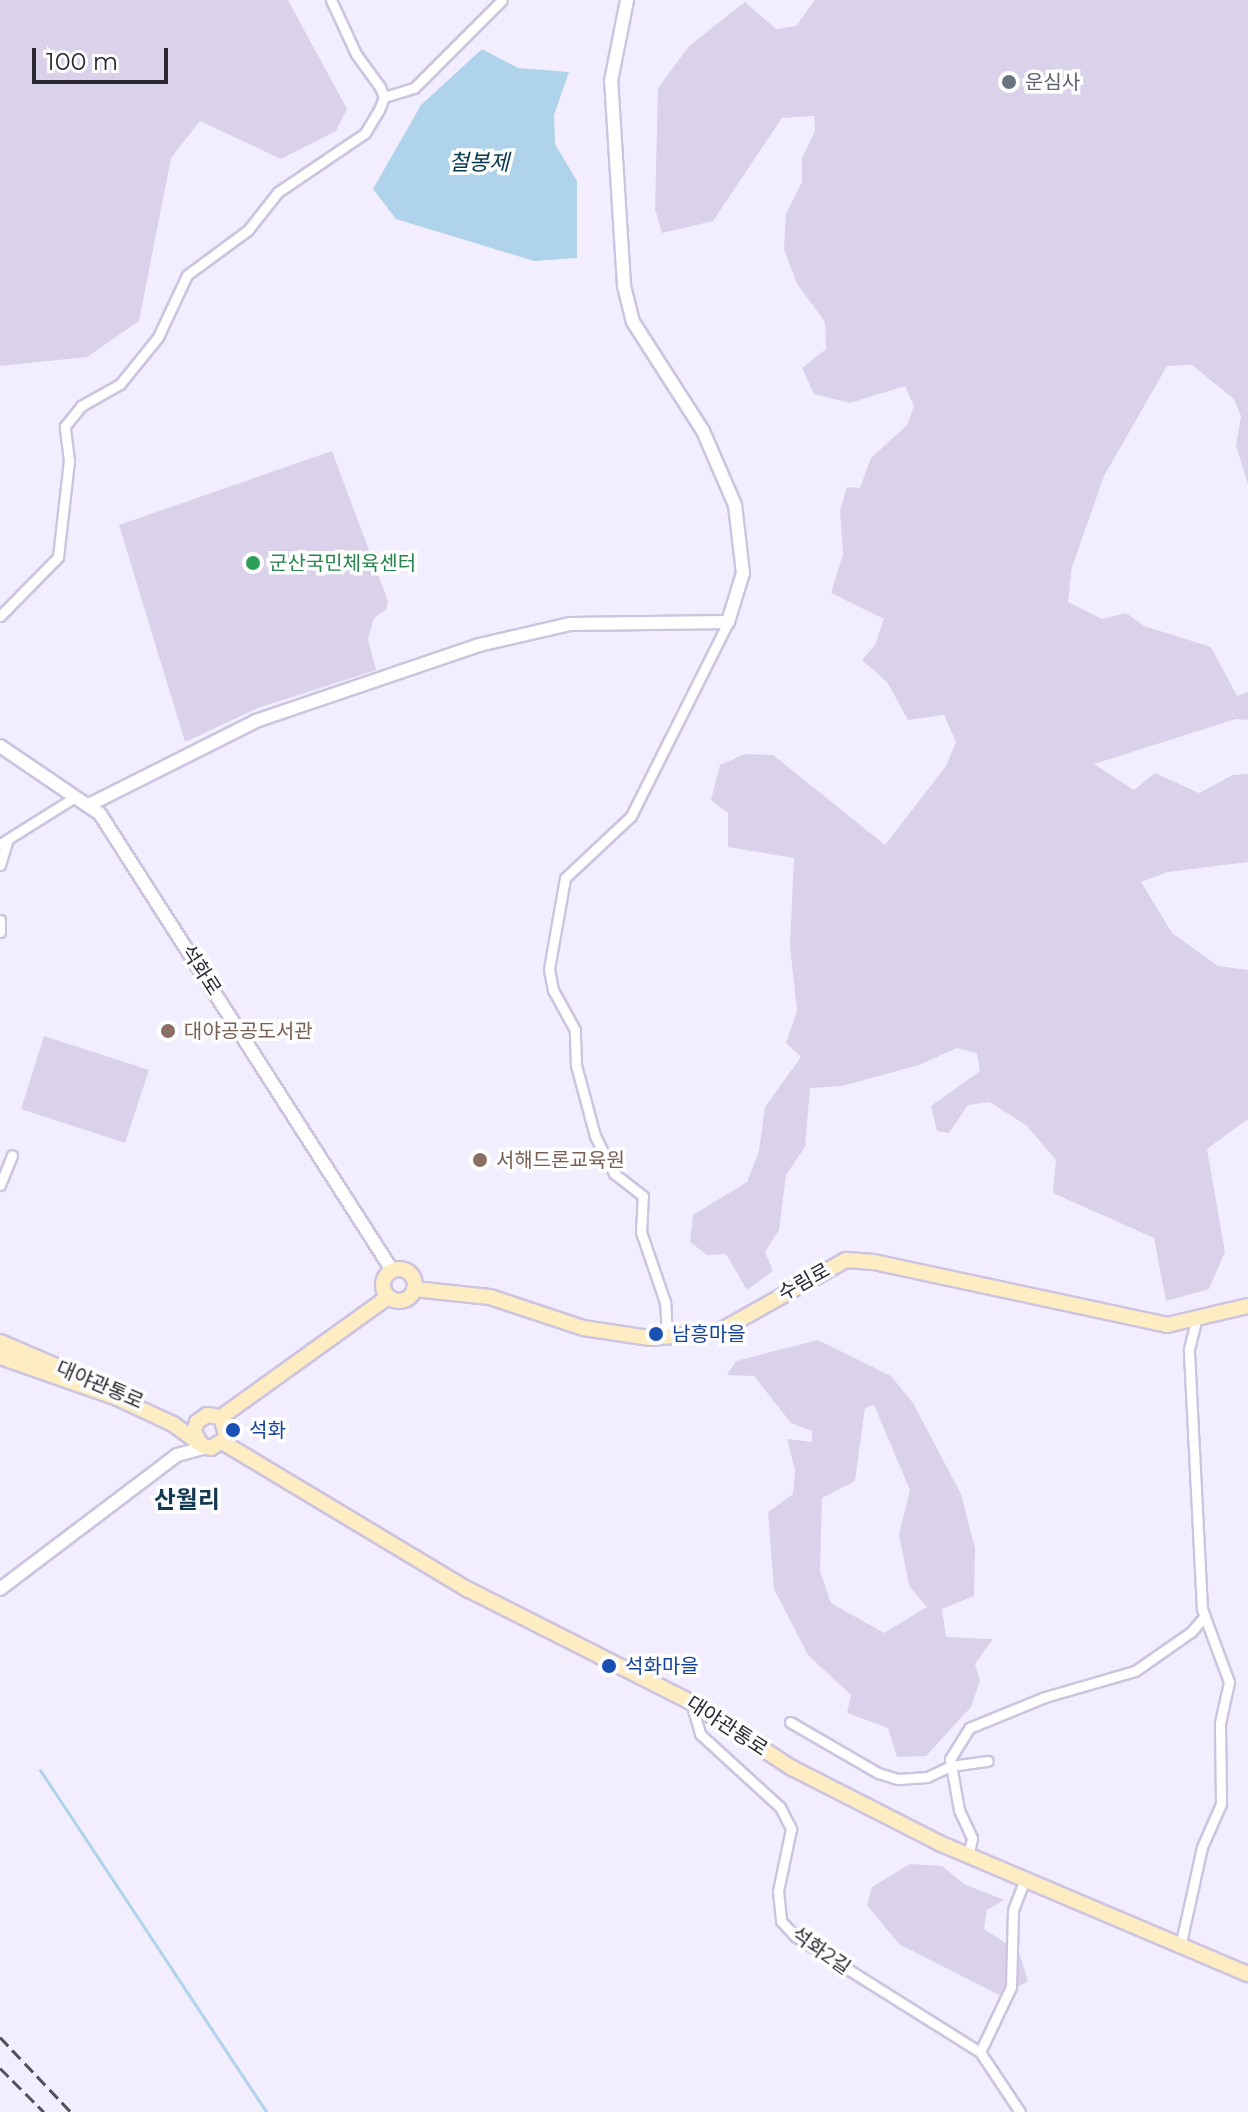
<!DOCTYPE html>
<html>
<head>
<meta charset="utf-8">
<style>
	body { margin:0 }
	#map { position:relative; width:1248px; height:2112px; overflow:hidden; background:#f3eeff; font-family:Montserrat,"Noto Sans KR",sans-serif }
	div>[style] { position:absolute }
	.green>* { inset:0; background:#d9d2ea }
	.water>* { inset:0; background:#afd3ea }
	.stream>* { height:3px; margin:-1.5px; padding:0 1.5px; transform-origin:1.5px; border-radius:1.5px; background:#afd3ea }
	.roads { filter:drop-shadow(2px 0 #ccc4e0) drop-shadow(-2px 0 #ccc4e0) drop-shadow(0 2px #ccc4e0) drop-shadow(0 -2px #ccc4e0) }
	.minor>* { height:9px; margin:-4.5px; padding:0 4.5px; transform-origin:4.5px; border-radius:4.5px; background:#fff }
	.tertiary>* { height:12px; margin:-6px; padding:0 6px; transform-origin:6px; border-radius:6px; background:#fff }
	.secondary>* { height:14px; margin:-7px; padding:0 7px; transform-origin:7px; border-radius:7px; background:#feecc3 }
	.secondary>.ring { margin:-7px; padding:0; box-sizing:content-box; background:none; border:14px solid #feecc3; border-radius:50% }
	.rail>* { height:3px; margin-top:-1.5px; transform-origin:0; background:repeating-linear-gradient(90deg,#524f5a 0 12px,transparent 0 18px) }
	.dots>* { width:22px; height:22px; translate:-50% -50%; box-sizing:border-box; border:4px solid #fefefe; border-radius:50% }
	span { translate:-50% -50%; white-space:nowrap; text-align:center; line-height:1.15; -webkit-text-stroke:7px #fefefe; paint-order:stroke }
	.worship-label { font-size:20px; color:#5b616d }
	.left { translate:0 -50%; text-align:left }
	.leisure-label { font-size:20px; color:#27864d }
	.street-label { font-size:20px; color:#2a2731 }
	.education-label { font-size:20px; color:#785e54 }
	.transit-label { font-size:20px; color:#164399 }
	.water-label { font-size:22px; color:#073850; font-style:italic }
	.quarter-label { font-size:24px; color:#133851; font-weight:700 }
	.scale { position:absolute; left:32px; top:48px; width:136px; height:36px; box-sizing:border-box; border:4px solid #2a2731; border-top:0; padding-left:10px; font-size:24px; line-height:28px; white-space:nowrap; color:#2a2731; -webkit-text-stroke:6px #fefefe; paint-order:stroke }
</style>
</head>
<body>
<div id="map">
	<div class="green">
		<div style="clip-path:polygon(0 0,288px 0,347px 109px,336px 131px,281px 159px,200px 121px,171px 158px,139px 321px,87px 357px,0 366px)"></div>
		<div style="clip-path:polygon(815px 0,1248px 0,1248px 484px,1236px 446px,1241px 416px,1234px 399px,1192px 365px,1167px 366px,1104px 476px,1072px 567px,1068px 602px,1102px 619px,1126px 613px,1144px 626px,1211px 647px,1237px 696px,1248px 692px,1248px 720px,1236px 719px,1094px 764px,1134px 790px,1155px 773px,1199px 793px,1233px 775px,1248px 774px,1248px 862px,1168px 872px,1141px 882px,1172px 933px,1218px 966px,1248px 970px,1248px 1119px,1207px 1149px,1225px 1252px,1209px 1289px,1166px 1301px,1154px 1238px,1053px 1193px,1056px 1160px,1027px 1126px,990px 1102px,968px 1105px,949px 1133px,937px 1131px,931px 1106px,980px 1071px,977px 1053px,957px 1048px,919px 1065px,842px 1086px,810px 1088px,805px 1147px,786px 1175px,779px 1230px,765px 1252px,773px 1271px,747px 1290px,726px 1254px,707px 1255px,690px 1242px,693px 1215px,747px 1182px,759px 1151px,765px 1107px,801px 1057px,786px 1043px,797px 1011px,790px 946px,794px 858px,728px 847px,728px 813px,711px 800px,720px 765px,745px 754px,773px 755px,885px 845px,946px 766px,956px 742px,944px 715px,908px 720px,887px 682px,862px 660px,875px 645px,884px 619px,831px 593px,843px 554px,840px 511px,847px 487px,860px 488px,871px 458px,907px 425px,914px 406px,905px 386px,850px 403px,814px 394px,802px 368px,826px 349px,825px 322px,797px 284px,784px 249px,786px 214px,802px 182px,802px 158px,815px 131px,814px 116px,782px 118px,713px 221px,662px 233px,655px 209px,658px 88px,689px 46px,745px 2px,776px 29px,796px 26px)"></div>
		<div style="clip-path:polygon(332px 451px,388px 601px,386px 610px,374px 618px,368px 639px,376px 670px,258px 708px,185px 742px,119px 525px)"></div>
		<div style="clip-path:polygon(44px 1036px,149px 1070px,125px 1143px,21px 1109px)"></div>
		<div style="clip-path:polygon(evenodd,818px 1340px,891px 1376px,913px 1403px,961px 1494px,975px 1548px,974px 1596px,942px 1609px,946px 1637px,993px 1639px,975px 1664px,980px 1681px,971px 1707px,926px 1756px,897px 1757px,888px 1728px,847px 1713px,851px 1695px,808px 1655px,774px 1589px,768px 1512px,793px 1494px,795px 1470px,787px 1439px,812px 1442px,812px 1431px,791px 1423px,754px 1376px,727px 1375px,736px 1361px,818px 1340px,874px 1405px,910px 1490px,899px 1534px,909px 1586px,927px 1607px,884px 1633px,831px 1603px,820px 1571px,822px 1498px,855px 1481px,865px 1408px,874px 1405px)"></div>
		<div style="clip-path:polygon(910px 1864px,942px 1866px,964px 1884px,1004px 1900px,987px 1910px,984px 1929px,1019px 1952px,1028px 1981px,1001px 1996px,899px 1944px,867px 1905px,872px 1887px)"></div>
	</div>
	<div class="water">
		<div style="clip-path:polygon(482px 49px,518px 68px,569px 72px,554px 115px,555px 144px,577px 181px,577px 258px,534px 261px,396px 219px,373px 189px,421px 105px)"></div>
	</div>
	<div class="stream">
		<div style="left:40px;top:1770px;width:410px;rotate:56.5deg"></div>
	</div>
	<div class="roads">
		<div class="minor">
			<div style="left:384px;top:97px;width:31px;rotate:-17deg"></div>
			<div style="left:414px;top:88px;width:124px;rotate:-45deg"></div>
			<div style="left:0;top:616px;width:83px;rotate:-45.5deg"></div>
			<div style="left:58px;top:557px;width:97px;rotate:-83.5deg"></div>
			<div style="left:69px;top:461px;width:35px;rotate:-97deg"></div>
			<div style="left:65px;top:426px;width:26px;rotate:-51deg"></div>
			<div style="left:81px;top:406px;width:45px;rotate:-29.4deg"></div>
			<div style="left:120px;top:384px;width:60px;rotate:-51deg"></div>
			<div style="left:158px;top:337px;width:68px;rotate:-64.9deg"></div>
			<div style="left:187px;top:275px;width:76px;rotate:-36.4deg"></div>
			<div style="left:248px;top:230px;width:48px;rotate:-51.7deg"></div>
			<div style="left:278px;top:192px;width:105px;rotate:-34.1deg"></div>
			<div style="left:365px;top:133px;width:27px;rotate:-59deg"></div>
			<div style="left:379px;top:110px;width:14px;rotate:-69deg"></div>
			<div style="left:384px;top:97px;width:11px;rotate:-112deg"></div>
			<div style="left:380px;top:87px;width:41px;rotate:-126deg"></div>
			<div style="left:356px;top:54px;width:60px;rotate:-114.8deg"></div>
			<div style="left:0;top:844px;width:89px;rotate:-32.1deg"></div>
			<div style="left:0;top:865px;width:27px;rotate:-73deg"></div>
			<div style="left:0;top:920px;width:12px;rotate:90deg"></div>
			<div style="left:0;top:1185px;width:32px;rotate:-68deg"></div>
			<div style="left:667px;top:1337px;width:35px;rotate:-93deg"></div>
			<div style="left:665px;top:1302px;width:74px;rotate:-108.9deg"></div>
			<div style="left:641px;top:1232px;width:36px;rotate:-87deg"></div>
			<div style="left:643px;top:1196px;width:37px;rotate:-142deg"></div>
			<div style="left:614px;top:1173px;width:42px;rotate:-117.2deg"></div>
			<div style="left:595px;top:1136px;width:73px;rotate:-105deg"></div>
			<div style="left:576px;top:1065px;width:35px;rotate:-92deg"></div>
			<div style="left:575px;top:1030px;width:46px;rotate:-118.8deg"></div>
			<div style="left:553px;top:990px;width:21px;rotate:-101deg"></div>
			<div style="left:549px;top:969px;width:92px;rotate:-80deg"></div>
			<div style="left:565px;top:878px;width:91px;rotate:-43.2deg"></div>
			<div style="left:631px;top:816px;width:217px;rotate:-63.4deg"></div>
			<div style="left:691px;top:1702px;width:33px;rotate:74deg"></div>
			<div style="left:700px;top:1734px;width:108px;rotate:42.4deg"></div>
			<div style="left:780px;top:1807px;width:25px;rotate:63deg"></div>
			<div style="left:791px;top:1829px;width:63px;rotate:101.8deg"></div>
			<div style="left:778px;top:1891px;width:30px;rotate:84deg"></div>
			<div style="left:781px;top:1921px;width:21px;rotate:47deg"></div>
			<div style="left:795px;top:1936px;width:218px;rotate:32.1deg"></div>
			<div style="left:980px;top:2052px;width:72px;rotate:56.3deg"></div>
			<div style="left:790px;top:1722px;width:102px;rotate:30.1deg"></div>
			<div style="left:878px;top:1773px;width:21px;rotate:17deg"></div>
			<div style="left:898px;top:1779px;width:29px;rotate:-4deg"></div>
			<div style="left:927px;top:1777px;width:26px;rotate:-25deg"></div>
			<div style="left:951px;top:1766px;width:37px;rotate:-8deg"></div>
			<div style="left:968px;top:1856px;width:18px;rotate:-77deg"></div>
			<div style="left:972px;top:1838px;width:31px;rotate:-115deg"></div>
			<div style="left:959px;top:1810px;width:52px;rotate:-100deg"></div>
			<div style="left:950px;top:1759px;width:36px;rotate:-58deg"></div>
			<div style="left:969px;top:1728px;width:82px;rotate:-22.2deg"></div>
			<div style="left:1045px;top:1697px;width:94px;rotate:-16.1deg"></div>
			<div style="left:1135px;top:1671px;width:68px;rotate:-34.9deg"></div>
			<div style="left:1191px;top:1632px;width:21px;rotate:-49deg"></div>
			<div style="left:1180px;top:1947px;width:102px;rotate:-77.6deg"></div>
			<div style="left:1202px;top:1847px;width:47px;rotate:-66.2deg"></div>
			<div style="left:1221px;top:1804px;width:81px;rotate:-90.7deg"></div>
			<div style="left:1220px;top:1723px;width:42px;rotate:-77.6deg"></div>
			<div style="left:1229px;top:1682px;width:78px;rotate:-110.3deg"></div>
			<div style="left:1202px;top:1609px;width:260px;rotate:-92.9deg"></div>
			<div style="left:1189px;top:1349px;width:29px;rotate:-76deg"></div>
			<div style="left:980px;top:2052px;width:72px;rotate:-64.5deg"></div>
			<div style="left:1011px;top:1987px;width:77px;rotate:-88.5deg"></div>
			<div style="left:1013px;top:1910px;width:31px;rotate:-69deg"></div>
		</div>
		<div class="tertiary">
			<div style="left:0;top:746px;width:121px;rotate:34.2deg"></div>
			<div style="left:100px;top:814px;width:541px;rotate:57.37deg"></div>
			<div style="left:89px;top:805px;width:187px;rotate:-26.7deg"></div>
			<div style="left:256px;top:721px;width:236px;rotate:-18.8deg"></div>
			<div style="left:479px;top:645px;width:93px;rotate:-13deg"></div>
			<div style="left:570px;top:624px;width:158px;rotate:-0.7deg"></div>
			<div style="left:728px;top:622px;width:51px;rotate:-73deg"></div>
			<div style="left:743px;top:573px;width:68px;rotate:-96.7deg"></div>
			<div style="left:735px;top:505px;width:81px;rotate:-113.4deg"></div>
			<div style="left:703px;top:431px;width:130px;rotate:-122.7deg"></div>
			<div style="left:633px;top:322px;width:38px;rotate:-104deg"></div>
			<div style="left:624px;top:285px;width:204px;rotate:-93.6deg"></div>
			<div style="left:611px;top:81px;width:83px;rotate:-78.8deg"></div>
			<div style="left:0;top:1589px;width:222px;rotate:-37.1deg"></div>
			<div style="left:177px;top:1455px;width:31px;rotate:-15deg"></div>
		</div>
		<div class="secondary">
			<div class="ring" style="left:383px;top:1269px;width:18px;height:18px"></div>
			<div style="left:414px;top:1289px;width:76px;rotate:6deg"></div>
			<div style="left:490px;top:1297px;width:98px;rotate:18.4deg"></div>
			<div style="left:583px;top:1328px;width:68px;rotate:8.5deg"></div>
			<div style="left:650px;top:1338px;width:68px;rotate:-5deg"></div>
			<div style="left:718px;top:1332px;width:147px;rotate:-29.4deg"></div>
			<div style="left:846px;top:1260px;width:28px;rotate:4deg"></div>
			<div style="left:874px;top:1262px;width:300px;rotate:12.1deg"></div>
			<div style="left:1167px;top:1325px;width:83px;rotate:-13.2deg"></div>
			<div style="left:0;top:1342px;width:117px;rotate:23.1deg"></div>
			<div style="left:0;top:1357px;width:124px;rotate:19.3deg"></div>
			<div style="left:117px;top:1398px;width:62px;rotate:24.9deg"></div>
			<div style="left:173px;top:1424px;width:37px;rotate:36deg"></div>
			<div style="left:203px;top:1446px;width:8px;rotate:14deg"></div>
			<div style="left:211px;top:1448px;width:19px;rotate:-32deg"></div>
			<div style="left:227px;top:1438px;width:22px;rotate:-106deg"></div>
			<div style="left:221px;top:1417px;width:14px;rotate:-172deg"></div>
			<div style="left:207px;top:1415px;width:12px;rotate:145deg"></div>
			<div style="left:197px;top:1422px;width:10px;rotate:107deg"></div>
			<div style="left:194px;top:1432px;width:13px;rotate:61deg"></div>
			<div style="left:221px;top:1417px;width:206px;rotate:-35.7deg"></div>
			<div style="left:224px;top:1443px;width:286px;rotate:31deg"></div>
			<div style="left:469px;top:1590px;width:249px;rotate:26.8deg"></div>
			<div style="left:691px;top:1702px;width:121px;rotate:33.2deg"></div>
			<div style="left:792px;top:1768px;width:165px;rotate:27deg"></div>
			<div style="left:939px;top:1843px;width:336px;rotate:23deg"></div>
		</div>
	</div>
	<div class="rail">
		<div style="left:0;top:2037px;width:103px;rotate:46.6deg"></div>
		<div style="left:0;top:2068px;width:62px;rotate:45deg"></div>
	</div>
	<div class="dots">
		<div style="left:1009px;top:82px;background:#6b7280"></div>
		<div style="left:253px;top:563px;background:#2e9e5b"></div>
		<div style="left:168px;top:1031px;background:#8d6e63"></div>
		<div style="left:480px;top:1160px;background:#8d6e63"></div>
		<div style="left:656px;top:1334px;background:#1a4fb4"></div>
		<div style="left:233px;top:1430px;background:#1a4fb4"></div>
		<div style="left:609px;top:1666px;background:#1a4fb4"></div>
	</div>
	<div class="worship-label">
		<span class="left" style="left:1025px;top:82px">운심사</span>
	</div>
	<div class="leisure-label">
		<span class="left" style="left:269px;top:563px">군산국민체육센터</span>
	</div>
	<div class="street-label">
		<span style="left:201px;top:970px;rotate:57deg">석화로</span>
		<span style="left:804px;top:1282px;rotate:-29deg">수림로</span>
		<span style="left:100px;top:1385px;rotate:23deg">대야관통로</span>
		<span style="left:727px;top:1726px;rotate:33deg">대야관통로</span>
		<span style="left:821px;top:1951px;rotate:35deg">석화2길</span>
	</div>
	<div class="education-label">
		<span class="left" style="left:184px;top:1031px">대야공공도서관</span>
		<span class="left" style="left:496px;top:1160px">서해드론교육원</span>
	</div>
	<div class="transit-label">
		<span class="left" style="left:672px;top:1334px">남흥마을</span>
		<span class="left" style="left:249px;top:1430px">석화</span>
		<span class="left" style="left:625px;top:1666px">석화마을</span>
	</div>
	<div class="water-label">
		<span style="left:479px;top:163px">철봉제</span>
	</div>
	<div class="quarter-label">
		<span style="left:187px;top:1500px">산월리</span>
	</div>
	<div class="scale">100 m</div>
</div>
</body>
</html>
